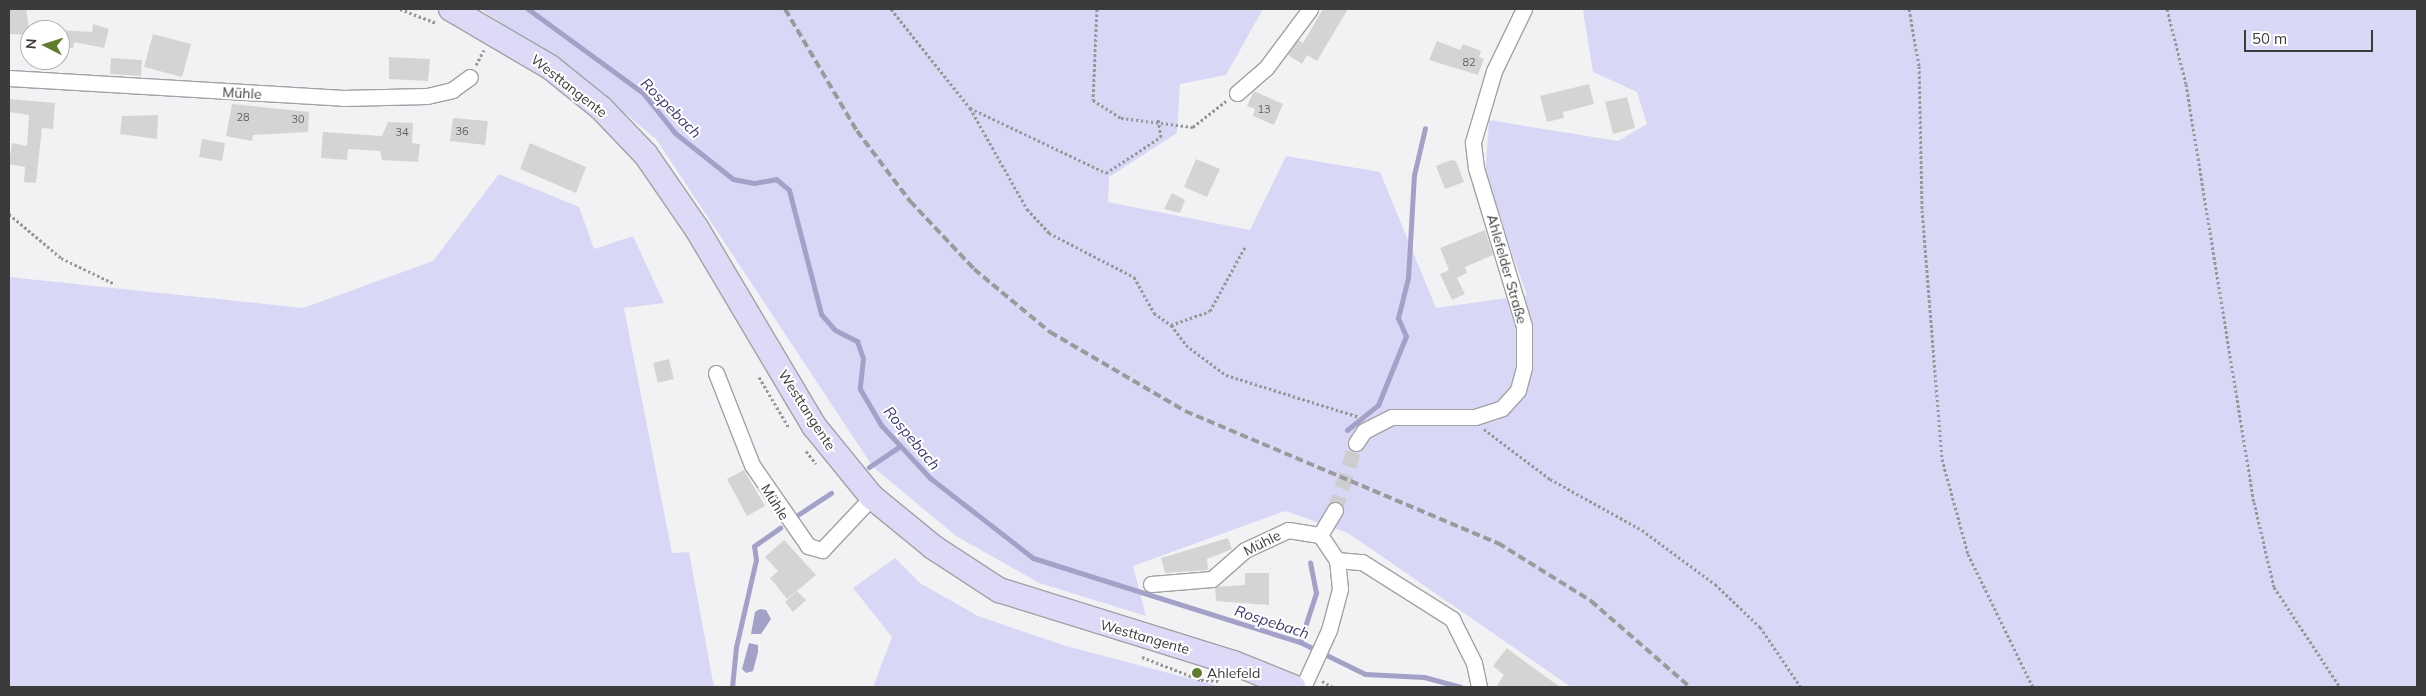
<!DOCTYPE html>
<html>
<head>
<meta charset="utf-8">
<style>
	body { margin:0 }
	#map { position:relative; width:2426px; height:696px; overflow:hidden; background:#f2f2f5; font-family:Mulish,sans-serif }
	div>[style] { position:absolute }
	.green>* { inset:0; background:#d8d8f6 }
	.water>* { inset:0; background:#a3a1c8 }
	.stream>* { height:5px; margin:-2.5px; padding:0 2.5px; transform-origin:2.5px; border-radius:2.5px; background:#a3a1c8 }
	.building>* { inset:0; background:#d4d5d2 }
	.street-tunnel>* { height:15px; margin-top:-7.5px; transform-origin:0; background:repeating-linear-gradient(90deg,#cdcdd0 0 15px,transparent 0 23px) }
	.path>* { height:3px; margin-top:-1.5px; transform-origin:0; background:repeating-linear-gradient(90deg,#979799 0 2.5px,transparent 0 5px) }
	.roads { filter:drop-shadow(1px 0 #a2a2a6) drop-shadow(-1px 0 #a2a2a6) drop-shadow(0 1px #a2a2a6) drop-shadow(0 -1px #a2a2a6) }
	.street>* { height:15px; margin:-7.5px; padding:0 7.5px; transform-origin:7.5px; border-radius:7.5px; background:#fff }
	.primary>* { height:24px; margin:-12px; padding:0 12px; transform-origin:12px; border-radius:12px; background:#dcdaf7 }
	.rail>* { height:4px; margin-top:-2px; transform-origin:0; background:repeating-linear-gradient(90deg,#9a9a9c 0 8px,transparent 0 12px) }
	.dots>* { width:14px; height:14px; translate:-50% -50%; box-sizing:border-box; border:2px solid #fff; border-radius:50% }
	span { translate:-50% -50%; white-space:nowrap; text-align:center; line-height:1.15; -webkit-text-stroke:4px #fff; paint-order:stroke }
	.number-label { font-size:11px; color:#616262 }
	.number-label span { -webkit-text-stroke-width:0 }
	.street-label { font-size:14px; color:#3b3b3c }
	.poi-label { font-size:14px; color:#3b3b3c }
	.left { translate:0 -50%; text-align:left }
	.water-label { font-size:15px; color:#3f3a6d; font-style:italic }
	.frame { position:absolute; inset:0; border:10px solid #3b3b3c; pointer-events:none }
	.north { position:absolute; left:20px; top:20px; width:50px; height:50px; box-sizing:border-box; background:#fff; border:1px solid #b1b1b1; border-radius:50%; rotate:275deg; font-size:14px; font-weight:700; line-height:20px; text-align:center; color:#3b3b3c }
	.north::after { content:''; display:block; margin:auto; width:18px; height:22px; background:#607b2f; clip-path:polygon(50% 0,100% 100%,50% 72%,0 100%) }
	.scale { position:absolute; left:2244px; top:30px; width:129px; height:22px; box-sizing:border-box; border:2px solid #3b3b3c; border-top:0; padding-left:6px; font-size:15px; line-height:18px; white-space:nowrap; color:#3b3b3c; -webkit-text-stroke:4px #fff; paint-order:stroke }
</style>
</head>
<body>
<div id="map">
	<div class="green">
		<div style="clip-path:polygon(480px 9px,1263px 9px,1226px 75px,1180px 84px,1177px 133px,1109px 177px,1108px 202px,1250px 230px,1286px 156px,1380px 172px,1436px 308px,1527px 295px,1485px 178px,1489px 120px,1618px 141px,1647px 124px,1637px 92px,1593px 72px,1583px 11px,1589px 9px,2417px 9px,2417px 687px,1571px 687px,1348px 533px,1285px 511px,1133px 566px,1146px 616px,1039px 583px,956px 536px,873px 467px,656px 139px,571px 68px)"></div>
		<div style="clip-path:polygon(499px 174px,579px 207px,594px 249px,633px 236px,664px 303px,624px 308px,672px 553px,689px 552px,714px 687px,9px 687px,9px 277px,303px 308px,433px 261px)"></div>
		<div style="clip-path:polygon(895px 558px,920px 583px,978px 616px,1066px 646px,1222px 687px,873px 687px,892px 637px,853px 588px)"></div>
	</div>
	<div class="water">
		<div style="clip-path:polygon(760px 609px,766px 610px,771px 619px,761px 634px,751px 634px,755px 612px)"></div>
		<div style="clip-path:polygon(749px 643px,758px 645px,758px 652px,753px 671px,746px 673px,742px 669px)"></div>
	</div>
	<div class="stream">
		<div style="left:528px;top:9px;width:142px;rotate:36.1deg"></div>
		<div style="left:643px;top:93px;width:51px;rotate:51.3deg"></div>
		<div style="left:675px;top:133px;width:74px;rotate:38.4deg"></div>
		<div style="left:733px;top:179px;width:21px;rotate:11deg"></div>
		<div style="left:754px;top:183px;width:22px;rotate:-10deg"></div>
		<div style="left:776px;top:179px;width:17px;rotate:40deg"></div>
		<div style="left:789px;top:190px;width:128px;rotate:75.5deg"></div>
		<div style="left:821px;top:314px;width:21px;rotate:49deg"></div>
		<div style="left:835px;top:330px;width:25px;rotate:27deg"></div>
		<div style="left:857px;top:341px;width:18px;rotate:71deg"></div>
		<div style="left:863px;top:358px;width:31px;rotate:96deg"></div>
		<div style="left:860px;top:389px;width:42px;rotate:59.7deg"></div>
		<div style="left:881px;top:425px;width:72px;rotate:47.2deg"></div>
		<div style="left:930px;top:478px;width:130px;rotate:37.8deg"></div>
		<div style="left:1033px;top:558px;width:280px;rotate:17.5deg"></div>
		<div style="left:1300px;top:642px;width:72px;rotate:26.2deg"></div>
		<div style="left:1365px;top:674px;width:59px;rotate:2.9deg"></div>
		<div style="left:1424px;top:677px;width:38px;rotate:15deg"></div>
		<div style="left:1347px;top:430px;width:40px;rotate:-39deg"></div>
		<div style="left:1378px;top:405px;width:74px;rotate:-67.9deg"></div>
		<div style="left:1406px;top:336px;width:20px;rotate:-114deg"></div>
		<div style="left:1398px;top:318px;width:41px;rotate:-76deg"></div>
		<div style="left:1408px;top:278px;width:103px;rotate:-86.7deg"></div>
		<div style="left:1414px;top:175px;width:48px;rotate:-76.8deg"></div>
		<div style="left:869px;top:467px;width:37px;rotate:-34deg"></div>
		<div style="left:796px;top:516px;width:42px;rotate:-33.3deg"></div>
		<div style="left:1300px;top:642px;width:52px;rotate:-71.9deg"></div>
		<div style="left:1316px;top:593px;width:31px;rotate:-101deg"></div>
		<div style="left:732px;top:687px;width:40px;rotate:-84.3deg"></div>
		<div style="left:736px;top:647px;width:89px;rotate:-77.1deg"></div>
		<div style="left:756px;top:560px;width:14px;rotate:-98deg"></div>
		<div style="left:754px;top:546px;width:32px;rotate:-35deg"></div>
	</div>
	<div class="building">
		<div style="clip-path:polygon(9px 9px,26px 9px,30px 35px,9px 34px)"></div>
		<div style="clip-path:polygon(1323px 9px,1348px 9px,1317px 61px,1307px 55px,1302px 64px,1288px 55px,1298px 40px,1303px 43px)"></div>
		<div style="clip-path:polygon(93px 24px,109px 29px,104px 48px,74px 42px,73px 48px,60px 47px,60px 30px,92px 32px)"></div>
		<div style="clip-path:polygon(153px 34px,191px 44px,182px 77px,144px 67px)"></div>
		<div style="clip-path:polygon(1437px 41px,1460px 50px,1463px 44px,1481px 51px,1479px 57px,1484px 59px,1478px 75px,1429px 60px)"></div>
		<div style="clip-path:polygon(389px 57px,430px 59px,428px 81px,389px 79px)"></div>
		<div style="clip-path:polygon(111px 58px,142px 60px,141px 76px,110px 74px)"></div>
		<div style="clip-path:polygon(1589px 84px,1594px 104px,1563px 112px,1564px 118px,1547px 122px,1540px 96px)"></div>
		<div style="clip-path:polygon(1254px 91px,1283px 104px,1274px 125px,1253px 116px,1255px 109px,1247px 106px)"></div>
		<div style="clip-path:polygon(1627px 97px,1635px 128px,1613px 134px,1605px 102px)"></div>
		<div style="clip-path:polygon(9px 99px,55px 103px,53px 129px,42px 128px,36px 183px,24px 182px,25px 167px,9px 164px,12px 143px,27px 146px,29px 115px,9px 112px)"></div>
		<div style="clip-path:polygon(232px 104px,309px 112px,308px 132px,253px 135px,252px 141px,226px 136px)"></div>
		<div style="clip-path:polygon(158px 115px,157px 139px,120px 134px,122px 116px)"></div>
		<div style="clip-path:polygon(453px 118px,488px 121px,485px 145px,450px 141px)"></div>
		<div style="clip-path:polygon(388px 122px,413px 123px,412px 143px,420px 144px,418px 162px,382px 160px,380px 151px,348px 149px,347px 160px,321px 158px,323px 132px,382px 136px)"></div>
		<div style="clip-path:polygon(202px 139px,225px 143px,222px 161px,199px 157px)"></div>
		<div style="clip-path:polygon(530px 143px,586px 167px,576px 193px,520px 169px)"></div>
		<div style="clip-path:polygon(1196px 159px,1220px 169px,1207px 197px,1184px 187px)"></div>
		<div style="clip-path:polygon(1451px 160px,1456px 161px,1464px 182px,1445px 189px,1436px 166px)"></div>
		<div style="clip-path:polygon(1172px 193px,1185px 200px,1180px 213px,1164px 209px)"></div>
		<div style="clip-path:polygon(1485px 230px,1493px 255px,1465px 267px,1467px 273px,1457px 278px,1465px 294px,1452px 300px,1440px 274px,1449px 270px,1440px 248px)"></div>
		<div style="clip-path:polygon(669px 359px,674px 379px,658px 383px,653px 363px)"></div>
		<div style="clip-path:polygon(744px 470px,765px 506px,747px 516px,727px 479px)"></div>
		<div style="clip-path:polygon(1228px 538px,1232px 549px,1207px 559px,1208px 570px,1165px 573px,1161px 558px)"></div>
		<div style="clip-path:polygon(784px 540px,816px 575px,787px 599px,770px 578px,778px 571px,765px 557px)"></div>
		<div style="clip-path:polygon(1245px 573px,1269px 573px,1269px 605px,1216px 601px,1215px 587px,1245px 585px)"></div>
		<div style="clip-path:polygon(797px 591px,806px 600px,793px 612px,785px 602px)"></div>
		<div style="clip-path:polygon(1507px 648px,1520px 658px,1560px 687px,1496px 687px,1504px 675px,1493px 666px)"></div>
	</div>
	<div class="street-tunnel">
		<div style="left:1335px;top:510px;width:70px;rotate:-72.6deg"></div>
	</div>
	<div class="path">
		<div style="left:400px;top:9px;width:39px;rotate:21deg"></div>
		<div style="left:891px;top:9px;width:127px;rotate:51.4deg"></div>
		<div style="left:970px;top:108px;width:151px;rotate:25.5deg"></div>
		<div style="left:1106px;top:173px;width:66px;rotate:-33.2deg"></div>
		<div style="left:1161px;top:137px;width:18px;rotate:-99deg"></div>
		<div style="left:1097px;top:9px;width:91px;rotate:92.5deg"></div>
		<div style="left:1093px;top:100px;width:33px;rotate:33deg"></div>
		<div style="left:1121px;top:118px;width:73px;rotate:7.1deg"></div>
		<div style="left:1193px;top:127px;width:42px;rotate:-38.2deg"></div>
		<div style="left:1909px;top:9px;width:58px;rotate:80deg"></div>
		<div style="left:1919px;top:66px;width:144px;rotate:88.8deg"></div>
		<div style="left:1922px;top:210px;width:250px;rotate:85.4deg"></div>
		<div style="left:1942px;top:459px;width:98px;rotate:74.7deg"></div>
		<div style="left:1968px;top:554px;width:148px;rotate:64deg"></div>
		<div style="left:2167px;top:9px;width:77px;rotate:75.8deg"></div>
		<div style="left:2186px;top:84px;width:423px;rotate:80.8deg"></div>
		<div style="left:2254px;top:502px;width:87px;rotate:76.8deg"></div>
		<div style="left:2274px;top:587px;width:120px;rotate:56.6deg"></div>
		<div style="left:476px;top:65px;width:17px;rotate:-62deg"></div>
		<div style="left:970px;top:108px;width:116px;rotate:60.6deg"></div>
		<div style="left:1027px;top:209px;width:33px;rotate:47deg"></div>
		<div style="left:1049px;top:233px;width:96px;rotate:27.4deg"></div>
		<div style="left:1134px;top:277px;width:41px;rotate:60.9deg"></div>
		<div style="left:1154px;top:313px;width:21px;rotate:35deg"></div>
		<div style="left:1171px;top:325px;width:41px;rotate:-19.7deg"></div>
		<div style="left:1210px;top:311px;width:75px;rotate:-61.4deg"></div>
		<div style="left:9px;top:214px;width:68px;rotate:40.2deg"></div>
		<div style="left:61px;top:258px;width:60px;rotate:25.7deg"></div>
		<div style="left:1171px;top:325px;width:25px;rotate:53deg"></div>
		<div style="left:1186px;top:345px;width:50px;rotate:36.9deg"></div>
		<div style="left:1226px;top:375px;width:139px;rotate:17.5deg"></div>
		<div style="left:759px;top:377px;width:59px;rotate:59.5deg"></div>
		<div style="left:1484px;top:429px;width:83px;rotate:37.1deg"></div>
		<div style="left:1550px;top:479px;width:105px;rotate:29deg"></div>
		<div style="left:1642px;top:530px;width:91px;rotate:36.5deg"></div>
		<div style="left:1715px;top:584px;width:62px;rotate:43.7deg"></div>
		<div style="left:1760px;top:627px;width:73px;rotate:55.7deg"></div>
		<div style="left:806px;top:451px;width:16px;rotate:52deg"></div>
		<div style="left:1142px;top:657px;width:63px;rotate:21.3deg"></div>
		<div style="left:1201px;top:680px;width:18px;rotate:3deg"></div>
		<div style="left:1322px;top:681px;width:13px;rotate:29deg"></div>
	</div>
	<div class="roads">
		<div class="street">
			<div style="left:9px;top:78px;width:335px;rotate:3.4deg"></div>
			<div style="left:343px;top:98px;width:84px;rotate:-1.4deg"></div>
			<div style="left:427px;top:96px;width:26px;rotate:-13deg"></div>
			<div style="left:452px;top:90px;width:22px;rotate:-36deg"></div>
			<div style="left:1237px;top:93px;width:38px;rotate:-41deg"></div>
			<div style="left:1266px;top:68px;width:74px;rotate:-53.3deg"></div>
			<div style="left:716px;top:373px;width:99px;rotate:68.6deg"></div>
			<div style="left:752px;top:465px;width:98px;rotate:55.3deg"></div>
			<div style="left:808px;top:546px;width:15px;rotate:16deg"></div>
			<div style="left:822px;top:550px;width:73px;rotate:-46.7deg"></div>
			<div style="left:1356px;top:443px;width:14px;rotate:-56deg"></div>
			<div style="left:1364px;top:431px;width:31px;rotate:-27deg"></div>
			<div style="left:1392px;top:417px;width:83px"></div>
			<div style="left:1475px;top:417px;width:28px;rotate:-18deg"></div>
			<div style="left:1502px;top:408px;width:24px;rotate:-48deg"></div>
			<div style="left:1518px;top:390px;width:24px;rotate:-75deg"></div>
			<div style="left:1524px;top:367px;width:41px;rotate:-90deg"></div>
			<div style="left:1524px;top:326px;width:165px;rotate:-106.9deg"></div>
			<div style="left:1476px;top:168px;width:26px;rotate:-97deg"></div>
			<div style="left:1473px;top:142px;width:74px;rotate:-73.5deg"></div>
			<div style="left:1494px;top:71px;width:69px;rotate:-64.2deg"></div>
			<div style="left:1320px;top:535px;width:29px;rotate:-59deg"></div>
			<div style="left:1337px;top:560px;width:25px;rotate:5deg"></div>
			<div style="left:1362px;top:562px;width:107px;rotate:32.3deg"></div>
			<div style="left:1452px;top:619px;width:49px;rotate:63.4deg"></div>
			<div style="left:1474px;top:663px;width:25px;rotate:78deg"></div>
			<div style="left:1151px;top:584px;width:61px;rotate:-4.7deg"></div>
			<div style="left:1212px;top:579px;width:44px;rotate:-41.3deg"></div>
			<div style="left:1245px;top:550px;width:47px;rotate:-24.9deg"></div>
			<div style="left:1288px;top:530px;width:32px;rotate:9deg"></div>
			<div style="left:1320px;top:535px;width:30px;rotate:56deg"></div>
			<div style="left:1337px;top:560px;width:29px;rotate:84deg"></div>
			<div style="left:1340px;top:589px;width:42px;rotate:105deg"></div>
			<div style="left:1329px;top:630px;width:63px;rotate:114.5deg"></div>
		</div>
		<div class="primary">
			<div style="left:451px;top:9px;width:115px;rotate:30.4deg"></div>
			<div style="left:550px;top:67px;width:65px;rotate:38.8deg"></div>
			<div style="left:601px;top:108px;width:65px;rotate:46.2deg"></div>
			<div style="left:646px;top:155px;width:90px;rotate:55.4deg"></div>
			<div style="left:697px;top:229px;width:229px;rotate:59.3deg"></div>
			<div style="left:814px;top:426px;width:92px;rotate:50.8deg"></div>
			<div style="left:872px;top:497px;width:79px;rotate:39.3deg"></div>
			<div style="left:933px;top:547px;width:79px;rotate:33.1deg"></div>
			<div style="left:999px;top:590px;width:246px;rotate:17.3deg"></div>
			<div style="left:1234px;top:663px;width:64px;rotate:22.1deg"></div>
		</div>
	</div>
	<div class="rail">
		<div style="left:785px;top:9px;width:142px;rotate:59.5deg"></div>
		<div style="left:857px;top:131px;width:88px;rotate:52.9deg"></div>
		<div style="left:910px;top:201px;width:93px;rotate:46.7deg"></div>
		<div style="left:974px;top:269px;width:99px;rotate:39.7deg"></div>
		<div style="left:1050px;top:332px;width:156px;rotate:30.3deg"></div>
		<div style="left:1185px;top:411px;width:340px;rotate:22.9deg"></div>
		<div style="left:1498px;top:543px;width:110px;rotate:31.9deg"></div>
		<div style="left:1591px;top:601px;width:131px;rotate:41deg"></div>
	</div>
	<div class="dots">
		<div style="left:1197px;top:673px;background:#607b2f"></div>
	</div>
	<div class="number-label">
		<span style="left:1469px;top:62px">82</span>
		<span style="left:1264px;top:109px">13</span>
		<span style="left:243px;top:117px">28</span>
		<span style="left:298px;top:119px">30</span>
		<span style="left:462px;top:131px">36</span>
		<span style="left:402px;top:132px">34</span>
	</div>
	<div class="street-label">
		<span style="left:569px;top:86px;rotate:38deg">Westtangente</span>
		<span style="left:242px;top:93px;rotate:3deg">Mühle</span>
		<span style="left:1507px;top:269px;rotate:74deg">Ahlefelder Straße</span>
		<span style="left:807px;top:410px;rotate:57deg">Westtangente</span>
		<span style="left:775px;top:502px;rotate:58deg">Mühle</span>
		<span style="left:1262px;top:543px;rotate:-27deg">Mühle</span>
		<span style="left:1145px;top:637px;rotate:16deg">Westtangente</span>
	</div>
	<div class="poi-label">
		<span class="left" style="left:1207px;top:673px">Ahlefeld</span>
	</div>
	<div class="water-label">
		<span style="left:671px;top:108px;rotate:45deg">Rospebach</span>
		<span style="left:912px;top:438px;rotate:50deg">Rospebach</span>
		<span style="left:1272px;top:622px;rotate:18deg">Rospebach</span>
	</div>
	<div class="frame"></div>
	<div class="north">N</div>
	<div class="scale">50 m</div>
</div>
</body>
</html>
